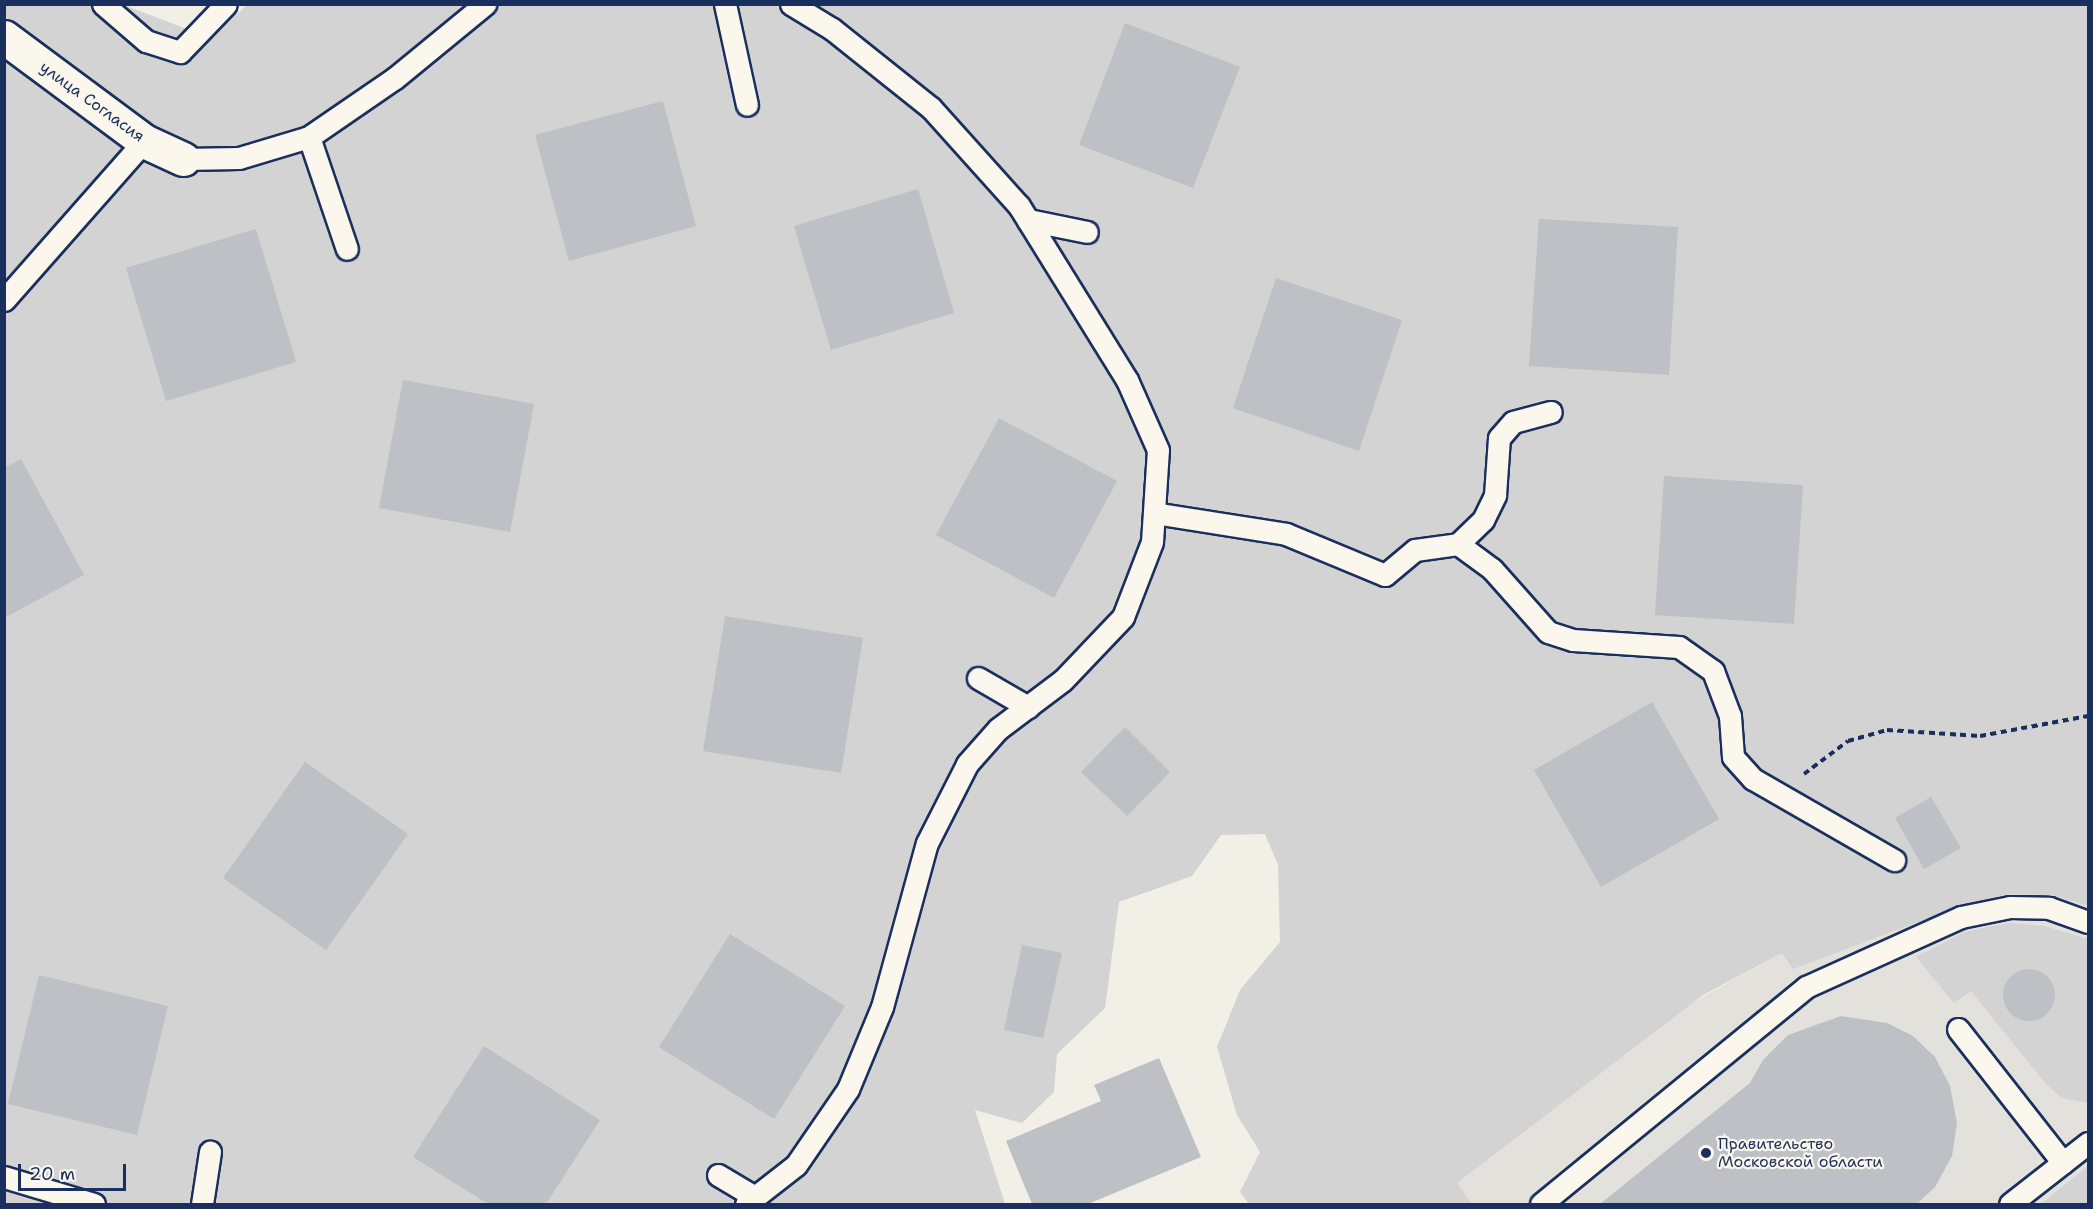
<!DOCTYPE html>
<html>
<head>
<meta charset="utf-8">
<style>
	body { margin:0 }
	#map { position:relative; width:2093px; height:1209px; overflow:hidden; background:#f2efe6; font-family:"Shantell Sans",sans-serif }
	div>[style] { position:absolute }
	.built>* { inset:0; background:#e2e1dc }
	.green>* { inset:0; background:#d2d3d2 }
	.building>* { inset:0; background:#bdc0c4 }
	.round { border-radius:50% }
	.path>* { height:4px; margin-top:-2px; transform-origin:0; background:repeating-linear-gradient(90deg,#1b2f5e 0 6px,transparent 0 10.5px) }
	.roads { filter:drop-shadow(2px 0 #1b2f5e) drop-shadow(-2px 0 #1b2f5e) drop-shadow(0 2px #1b2f5e) drop-shadow(0 -2px #1b2f5e) }
	.service>* { height:21px; margin:-10.5px; padding:0 10.5px; transform-origin:10.5px; border-radius:10.5px; background:#fbf7ec }
	.minor>* { height:33px; margin:-16.5px; padding:0 16.5px; transform-origin:16.5px; border-radius:16.5px; background:#fbf7ec }
	.dots>* { width:16px; height:16px; translate:-50% -50%; box-sizing:border-box; border:3px solid #fbf7ec; border-radius:50% }
	span { translate:-50% -50%; white-space:nowrap; text-align:center; line-height:1.15; -webkit-text-stroke:4.5px #fbf7ec; paint-order:stroke }
	.street-label { font-size:16px; color:#1b2f5e }
	.poi-label { font-size:16px; color:#1b2f5e }
	.left { translate:0 -50%; text-align:left }
	.frame { position:absolute; inset:0; border:6px solid #1b2f5e; pointer-events:none }
	.scale { position:absolute; left:18px; top:1164px; width:108px; height:27px; box-sizing:border-box; border:3px solid #1b2f5e; border-top:0; padding-left:8px; font-size:18px; line-height:21px; white-space:nowrap; color:#1b2f5e; -webkit-text-stroke:4px #fbf7ec; paint-order:stroke }
</style>
</head>
<body>
<div id="map">
	<div class="built">
		<div style="clip-path:polygon(2088px 779px,2088px 1204px,1329px 1204px,1782px 953px)"></div>
	</div>
	<div class="green">
		<div style="clip-path:polygon(248px 4px,2088px 5px,2088px 906px,2052px 895px,2008px 894px,1958px 907px,1793px 969px,1782px 953px,1703px 995px,1457px 1183px,1472px 1204px,1249px 1204px,1240px 1192px,1260px 1152px,1237px 1115px,1217px 1047px,1240px 990px,1280px 942px,1278px 865px,1265px 834px,1221px 835px,1192px 876px,1119px 902px,1105px 1008px,1057px 1054px,1054px 1092px,1022px 1123px,975px 1110px,1005px 1204px,5px 1204px,5px 5px,124px 5px,210px 38px)"></div>
		<div style="clip-path:polygon(2007px 923px,2044px 926px,2088px 939px,2088px 1103px,2062px 1098px,2045px 1083px,1971px 991px,1954px 1003px,1916px 957px,1964px 932px)"></div>
		<div style="clip-path:polygon(2088px 1166px,2088px 1204px,2041px 1204px)"></div>
	</div>
	<div class="building">
		<div style="clip-path:polygon(1125px 23px,1240px 67px,1193px 188px,1079px 145px)"></div>
		<div style="clip-path:polygon(663px 101px,696px 226px,569px 261px,535px 135px)"></div>
		<div style="clip-path:polygon(918px 189px,954px 313px,831px 350px,794px 226px)"></div>
		<div style="clip-path:polygon(1539px 219px,1678px 227px,1669px 375px,1529px 366px)"></div>
		<div style="clip-path:polygon(256px 229px,296px 362px,166px 401px,126px 268px)"></div>
		<div style="clip-path:polygon(1276px 278px,1402px 320px,1359px 451px,1233px 408px)"></div>
		<div style="clip-path:polygon(403px 380px,534px 404px,510px 532px,379px 508px)"></div>
		<div style="clip-path:polygon(999px 418px,1117px 481px,1054px 598px,936px 535px)"></div>
		<div style="clip-path:polygon(21px 459px,84px 575px,4px 618px,4px 468px)"></div>
		<div style="clip-path:polygon(1664px 476px,1803px 485px,1794px 624px,1655px 615px)"></div>
		<div style="clip-path:polygon(725px 616px,863px 638px,841px 773px,703px 751px)"></div>
		<div style="clip-path:polygon(1652px 702px,1719px 819px,1601px 887px,1534px 770px)"></div>
		<div style="clip-path:polygon(1125px 727px,1170px 772px,1127px 816px,1081px 772px)"></div>
		<div style="clip-path:polygon(305px 762px,408px 834px,326px 950px,223px 878px)"></div>
		<div style="clip-path:polygon(1931px 797px,1961px 848px,1924px 869px,1895px 818px)"></div>
		<div style="clip-path:polygon(730px 934px,845px 1006px,774px 1119px,659px 1047px)"></div>
		<div style="clip-path:polygon(1022px 945px,1062px 953px,1043px 1038px,1004px 1030px)"></div>
		<div class="round" style="left:2003px;top:969px;width:52px;height:52px"></div>
		<div style="clip-path:polygon(39px 975px,168px 1006px,137px 1135px,8px 1104px)"></div>
		<div style="clip-path:polygon(1841px 1016px,1887px 1023px,1913px 1036px,1935px 1057px,1950px 1086px,1957px 1123px,1952px 1156px,1935px 1187px,1917px 1204px,1600px 1204px,1750px 1083px,1763px 1060px,1788px 1035px)"></div>
		<div style="clip-path:polygon(484px 1046px,600px 1120px,546px 1204px,488px 1204px,413px 1157px)"></div>
		<div style="clip-path:polygon(1159px 1058px,1201px 1157px,1088px 1204px,1032px 1204px,1006px 1141px,1101px 1101px,1094px 1085px)"></div>
	</div>
	<div class="path">
		<div style="left:1804px;top:774px;width:55px;rotate:-36.9deg"></div>
		<div style="left:1848px;top:741px;width:41px;rotate:-15.8deg"></div>
		<div style="left:1887px;top:730px;width:93px;rotate:3.7deg"></div>
		<div style="left:1980px;top:736px;width:110px;rotate:-10.5deg"></div>
	</div>
	<div class="roads">
		<div class="service">
			<div style="left:103px;top:4px;width:57px;rotate:40.7deg"></div>
			<div style="left:146px;top:41px;width:36px;rotate:18deg"></div>
			<div style="left:180px;top:52px;width:66px;rotate:-46.2deg"></div>
			<div style="left:725px;top:4px;width:103px;rotate:77.7deg"></div>
			<div style="left:309px;top:137px;width:118px;rotate:71.3deg"></div>
			<div style="left:183px;top:159px;width:56px;rotate:-1deg"></div>
			<div style="left:239px;top:158px;width:73px;rotate:-16.7deg"></div>
			<div style="left:309px;top:137px;width:104px;rotate:-34.5deg"></div>
			<div style="left:395px;top:78px;width:117px;rotate:-39.4deg"></div>
			<div style="left:1028px;top:220px;width:60px;rotate:11.5deg"></div>
			<div style="left:4px;top:300px;width:212px;rotate:-48.6deg"></div>
			<div style="left:1154px;top:513px;width:134px;rotate:9deg"></div>
			<div style="left:1286px;top:534px;width:107px;rotate:22.5deg"></div>
			<div style="left:1385px;top:575px;width:39px;rotate:-40deg"></div>
			<div style="left:1415px;top:550px;width:43px;rotate:-7.9deg"></div>
			<div style="left:1458px;top:544px;width:42px;rotate:36.3deg"></div>
			<div style="left:1492px;top:569px;width:84px;rotate:48.4deg"></div>
			<div style="left:1548px;top:632px;width:26px;rotate:18deg"></div>
			<div style="left:1573px;top:640px;width:106px;rotate:3.8deg"></div>
			<div style="left:1679px;top:647px;width:42px;rotate:35.2deg"></div>
			<div style="left:1713px;top:671px;width:48px;rotate:69.3deg"></div>
			<div style="left:1730px;top:716px;width:41px;rotate:85.8deg"></div>
			<div style="left:1733px;top:757px;width:30px;rotate:48deg"></div>
			<div style="left:1753px;top:779px;width:163px;rotate:29.9deg"></div>
			<div style="left:1458px;top:544px;width:35px;rotate:-44deg"></div>
			<div style="left:1483px;top:520px;width:28px;rotate:-64deg"></div>
			<div style="left:1495px;top:495px;width:57px;rotate:-86deg"></div>
			<div style="left:1499px;top:438px;width:21px;rotate:-49deg"></div>
			<div style="left:1513px;top:422px;width:39px;rotate:-15deg"></div>
			<div style="left:978px;top:678px;width:58px;rotate:30.1deg"></div>
			<div style="left:1958px;top:1029px;width:170px;rotate:51.9deg"></div>
			<div style="left:718px;top:1175px;width:43px;rotate:30.7deg"></div>
			<div style="left:4px;top:1177px;width:94px;rotate:16.7deg"></div>
			<div style="left:202px;top:1204px;width:53px;rotate:-81.3deg"></div>
			<div style="left:746px;top:1204px;width:63px;rotate:-38deg"></div>
			<div style="left:796px;top:1165px;width:92px;rotate:-55.6deg"></div>
			<div style="left:848px;top:1089px;width:89px;rotate:-67.5deg"></div>
			<div style="left:882px;top:1007px;width:170px;rotate:-74.7deg"></div>
			<div style="left:927px;top:843px;width:89px;rotate:-63.1deg"></div>
			<div style="left:967px;top:764px;width:47px;rotate:-48.5deg"></div>
			<div style="left:998px;top:729px;width:81px;rotate:-37deg"></div>
			<div style="left:1063px;top:680px;width:87px;rotate:-46.4deg"></div>
			<div style="left:1123px;top:617px;width:80px;rotate:-68.9deg"></div>
			<div style="left:1152px;top:542px;width:92px;rotate:-86.3deg"></div>
			<div style="left:1158px;top:450px;width:77px;rotate:-113.9deg"></div>
			<div style="left:1127px;top:380px;width:205px;rotate:-121.8deg"></div>
			<div style="left:1019px;top:206px;width:132px;rotate:-131.9deg"></div>
			<div style="left:931px;top:108px;width:127px;rotate:-141.4deg"></div>
			<div style="left:832px;top:29px;width:48px;rotate:-148.6deg"></div>
			<div style="left:1541px;top:1204px;width:343px;rotate:-39.3deg"></div>
			<div style="left:1806px;top:987px;width:170px;rotate:-24.3deg"></div>
			<div style="left:1961px;top:917px;width:50px;rotate:-11.5deg"></div>
			<div style="left:2010px;top:907px;width:39px;rotate:1deg"></div>
			<div style="left:2049px;top:908px;width:41px;rotate:19.7deg"></div>
			<div style="left:2010px;top:1204px;width:99px;rotate:-38deg"></div>
		</div>
		<div class="minor">
			<div style="left:4px;top:37px;width:174px;rotate:36.6deg"></div>
			<div style="left:144px;top:141px;width:43px;rotate:24.8deg"></div>
		</div>
	</div>
	<div class="dots">
		<div style="left:1706px;top:1153px;background:#1b2f5e"></div>
	</div>
	<div class="street-label">
		<span style="left:92px;top:102px;rotate:36deg">улица Согласия</span>
	</div>
	<div class="poi-label">
		<span class="left" style="left:1718px;top:1153px">Правительство<br>Московской области</span>
	</div>
	<div class="frame"></div>
	<div class="scale">20 m</div>
</div>
</body>
</html>
